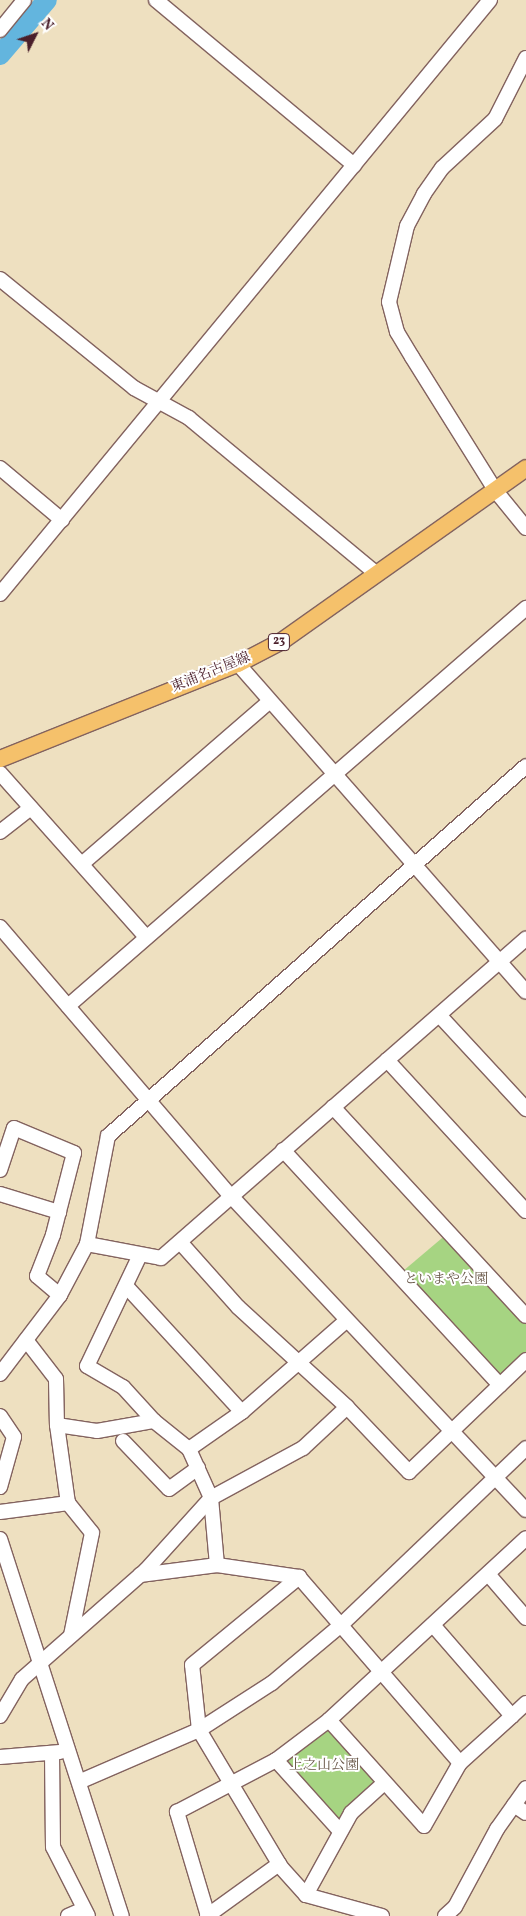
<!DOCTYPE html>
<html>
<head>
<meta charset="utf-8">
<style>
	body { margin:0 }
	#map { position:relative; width:526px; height:1916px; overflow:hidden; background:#eee0c0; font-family:Vollkorn,"Noto Serif JP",serif }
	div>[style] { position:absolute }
	.green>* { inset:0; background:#a6d482 }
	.river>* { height:20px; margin:-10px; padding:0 10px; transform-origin:10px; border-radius:10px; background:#63b5de }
	.roads { filter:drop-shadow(1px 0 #83635f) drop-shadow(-1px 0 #83635f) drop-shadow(0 1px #83635f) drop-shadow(0 -1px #83635f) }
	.minor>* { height:14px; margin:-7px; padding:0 7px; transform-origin:7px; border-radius:7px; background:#fff }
	.major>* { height:16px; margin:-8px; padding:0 8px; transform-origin:8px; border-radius:8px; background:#f5c16b }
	span { translate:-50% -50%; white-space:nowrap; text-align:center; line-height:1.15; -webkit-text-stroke:4px #fff; paint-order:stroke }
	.shield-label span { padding:1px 4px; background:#fff; border:1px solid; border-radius:4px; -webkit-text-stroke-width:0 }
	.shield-label { font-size:12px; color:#4a1f2b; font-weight:700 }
	.street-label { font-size:14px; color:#4a1f2b }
	.park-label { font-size:14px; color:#665545 }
	.north { position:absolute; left:10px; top:10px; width:50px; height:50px; -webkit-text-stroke:4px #fff; paint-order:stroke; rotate:49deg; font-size:14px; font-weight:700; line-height:20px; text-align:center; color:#4a1f2b }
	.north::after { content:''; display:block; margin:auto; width:18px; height:22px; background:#4a1f2b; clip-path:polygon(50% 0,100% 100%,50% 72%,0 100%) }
</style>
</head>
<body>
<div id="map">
	<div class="green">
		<div style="clip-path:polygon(448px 1233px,526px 1316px,526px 1360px,500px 1385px,396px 1277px)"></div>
		<div style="clip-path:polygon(330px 1729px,375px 1781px,341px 1822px,284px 1764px)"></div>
	</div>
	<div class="river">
		<div style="left:0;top:55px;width:72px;rotate:-49.5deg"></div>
	</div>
	<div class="roads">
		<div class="minor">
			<div style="left:156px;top:0;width:258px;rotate:39.8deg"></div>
			<div style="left:0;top:30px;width:38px;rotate:-51deg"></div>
			<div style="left:526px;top:58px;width:68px;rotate:116.9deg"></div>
			<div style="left:495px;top:119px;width:72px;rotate:137.2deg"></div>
			<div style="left:442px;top:168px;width:32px;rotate:125deg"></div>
			<div style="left:424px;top:194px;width:36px;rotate:118deg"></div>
			<div style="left:407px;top:226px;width:78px;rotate:103.3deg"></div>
			<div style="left:389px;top:302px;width:31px;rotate:75deg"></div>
			<div style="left:397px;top:332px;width:29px;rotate:59deg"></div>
			<div style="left:412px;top:357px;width:157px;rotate:58deg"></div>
			<div style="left:495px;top:490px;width:49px;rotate:50.8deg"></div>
			<div style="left:0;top:279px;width:173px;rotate:39.1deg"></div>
			<div style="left:134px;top:388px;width:63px;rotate:28.6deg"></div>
			<div style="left:189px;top:418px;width:244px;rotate:39.7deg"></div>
			<div style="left:0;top:468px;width:81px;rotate:40deg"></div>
			<div style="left:0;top:594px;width:770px;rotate:-50.48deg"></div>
			<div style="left:238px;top:664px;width:436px;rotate:48.7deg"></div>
			<div style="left:0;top:773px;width:220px;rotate:48.3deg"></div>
			<div style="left:0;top:832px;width:39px;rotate:-38deg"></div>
			<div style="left:83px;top:863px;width:247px;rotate:-40.9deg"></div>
			<div style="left:0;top:927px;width:353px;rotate:49.4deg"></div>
			<div style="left:230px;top:1195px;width:432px;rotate:46.8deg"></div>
			<div style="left:68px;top:1006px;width:607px;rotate:-40.99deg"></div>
			<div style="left:440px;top:1016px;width:127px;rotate:47.2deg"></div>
			<div style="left:387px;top:1060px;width:205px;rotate:47.4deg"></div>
			<div style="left:333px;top:1107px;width:284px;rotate:47.3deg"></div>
			<div style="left:283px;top:1150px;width:320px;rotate:47.3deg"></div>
			<div style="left:0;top:1170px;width:44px;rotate:-71.6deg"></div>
			<div style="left:14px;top:1128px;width:65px;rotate:22.6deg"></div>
			<div style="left:74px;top:1153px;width:85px;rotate:104.4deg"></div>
			<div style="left:53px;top:1235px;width:44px;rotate:111.3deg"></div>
			<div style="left:37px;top:1276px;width:30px;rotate:40deg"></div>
			<div style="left:0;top:1194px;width:62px;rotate:17deg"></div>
			<div style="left:180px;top:1242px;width:87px;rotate:48.3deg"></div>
			<div style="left:238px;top:1307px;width:148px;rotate:42.5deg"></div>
			<div style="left:347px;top:1407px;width:90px;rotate:46.4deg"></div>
			<div style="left:409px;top:1472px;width:162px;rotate:-43.7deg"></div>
			<div style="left:87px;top:1244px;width:75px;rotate:10.7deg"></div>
			<div style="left:161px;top:1258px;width:485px;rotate:-41.2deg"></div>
			<div style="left:140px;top:1255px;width:123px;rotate:115.5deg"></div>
			<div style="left:87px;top:1366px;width:42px;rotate:30.3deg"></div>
			<div style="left:123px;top:1387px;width:46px;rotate:47.6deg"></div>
			<div style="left:154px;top:1421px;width:45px;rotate:38.7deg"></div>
			<div style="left:189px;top:1449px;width:65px;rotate:-34.9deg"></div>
			<div style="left:242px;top:1412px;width:138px;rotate:-41.2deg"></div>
			<div style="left:126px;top:1286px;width:171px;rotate:47.4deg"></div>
			<div style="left:26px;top:1340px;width:49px;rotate:52.4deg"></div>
			<div style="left:56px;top:1379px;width:46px;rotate:88.8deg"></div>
			<div style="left:57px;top:1425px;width:79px;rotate:82deg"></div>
			<div style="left:68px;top:1503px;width:38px;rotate:51deg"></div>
			<div style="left:92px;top:1533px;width:104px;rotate:101.6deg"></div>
			<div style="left:0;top:1374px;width:99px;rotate:-52.8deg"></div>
			<div style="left:60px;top:1295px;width:58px;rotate:-62.1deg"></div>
			<div style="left:87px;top:1244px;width:110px;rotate:-79deg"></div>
			<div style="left:108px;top:1136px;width:558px;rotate:-41.51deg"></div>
			<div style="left:0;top:1416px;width:25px;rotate:56deg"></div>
			<div style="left:14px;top:1437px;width:52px;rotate:105.6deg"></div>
			<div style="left:57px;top:1425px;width:40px;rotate:8.5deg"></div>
			<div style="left:97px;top:1431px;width:58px;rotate:-10deg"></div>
			<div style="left:123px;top:1441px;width:66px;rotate:46.2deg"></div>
			<div style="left:169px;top:1489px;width:36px;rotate:-36deg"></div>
			<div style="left:189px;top:1449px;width:54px;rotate:65.8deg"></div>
			<div style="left:211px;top:1498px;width:67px;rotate:84.9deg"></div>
			<div style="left:0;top:1512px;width:69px;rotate:-7.5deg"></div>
			<div style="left:0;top:1539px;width:396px;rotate:72.1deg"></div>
			<div style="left:488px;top:1574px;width:58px;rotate:49.2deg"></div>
			<div style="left:140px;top:1575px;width:78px;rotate:-7.4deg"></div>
			<div style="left:217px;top:1565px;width:83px;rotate:8.3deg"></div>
			<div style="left:0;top:1716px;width:43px;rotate:-59.3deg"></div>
			<div style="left:22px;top:1679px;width:165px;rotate:-41.3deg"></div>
			<div style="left:146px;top:1570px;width:97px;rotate:-47.9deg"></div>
			<div style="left:211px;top:1498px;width:105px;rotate:-28.5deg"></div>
			<div style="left:303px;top:1448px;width:60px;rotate:-43deg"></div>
			<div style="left:512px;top:1716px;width:19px;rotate:-43deg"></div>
			<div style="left:329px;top:1720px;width:142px;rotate:48.1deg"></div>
			<div style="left:424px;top:1826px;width:73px;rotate:-60.3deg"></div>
			<div style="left:460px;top:1763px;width:70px;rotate:-42.1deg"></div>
			<div style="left:512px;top:1716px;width:121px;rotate:-131deg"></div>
			<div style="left:52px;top:1753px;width:94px;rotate:89.4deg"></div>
			<div style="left:53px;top:1847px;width:77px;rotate:63.1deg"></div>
			<div style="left:0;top:1757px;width:60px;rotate:-4.8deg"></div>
			<div style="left:276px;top:1760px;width:96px;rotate:48deg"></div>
			<div style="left:81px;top:1781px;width:129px;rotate:-23.4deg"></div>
			<div style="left:199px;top:1730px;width:87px;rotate:-32.8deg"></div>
			<div style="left:272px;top:1683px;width:90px;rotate:-40deg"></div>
			<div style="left:341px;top:1625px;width:256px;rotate:-43.7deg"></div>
			<div style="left:514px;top:1805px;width:14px;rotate:34deg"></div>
			<div style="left:306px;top:1895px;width:94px;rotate:-61.2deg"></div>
			<div style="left:351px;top:1813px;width:43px;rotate:-42.2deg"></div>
			<div style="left:68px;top:1916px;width:17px;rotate:-24deg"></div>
			<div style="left:207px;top:1916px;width:89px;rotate:-35.8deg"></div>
			<div style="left:208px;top:1916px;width:109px;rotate:-106.6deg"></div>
			<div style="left:177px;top:1812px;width:112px;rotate:-27.7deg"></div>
			<div style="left:276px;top:1760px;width:66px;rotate:-37deg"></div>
			<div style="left:329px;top:1720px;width:268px;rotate:-42.7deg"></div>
			<div style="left:382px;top:1916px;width:79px;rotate:-164.6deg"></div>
			<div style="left:306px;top:1895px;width:38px;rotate:-132deg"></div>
			<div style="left:281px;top:1867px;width:160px;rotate:-120.9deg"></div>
			<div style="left:199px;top:1730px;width:65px;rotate:-96.1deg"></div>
			<div style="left:192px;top:1665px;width:139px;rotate:-39.4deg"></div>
			<div style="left:299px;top:1577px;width:246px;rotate:49.1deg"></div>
			<div style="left:445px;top:1916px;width:13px;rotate:-42deg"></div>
			<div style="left:455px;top:1907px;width:89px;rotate:-61.7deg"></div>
			<div style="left:497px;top:1829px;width:50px;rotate:-54.7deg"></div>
		</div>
		<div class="major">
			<div style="left:0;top:759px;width:256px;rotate:-21.8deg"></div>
			<div style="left:238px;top:664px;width:50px;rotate:-27.6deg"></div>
			<div style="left:282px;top:641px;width:299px;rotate:-35.3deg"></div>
		</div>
	</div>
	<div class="shield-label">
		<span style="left:279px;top:642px">23</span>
	</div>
	<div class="street-label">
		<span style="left:211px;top:673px;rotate:-22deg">東浦名古屋線</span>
	</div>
	<div class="park-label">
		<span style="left:446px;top:1280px">といまや公園</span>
		<span style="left:324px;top:1766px">上之山公園</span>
	</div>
	<div class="north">N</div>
</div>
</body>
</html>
